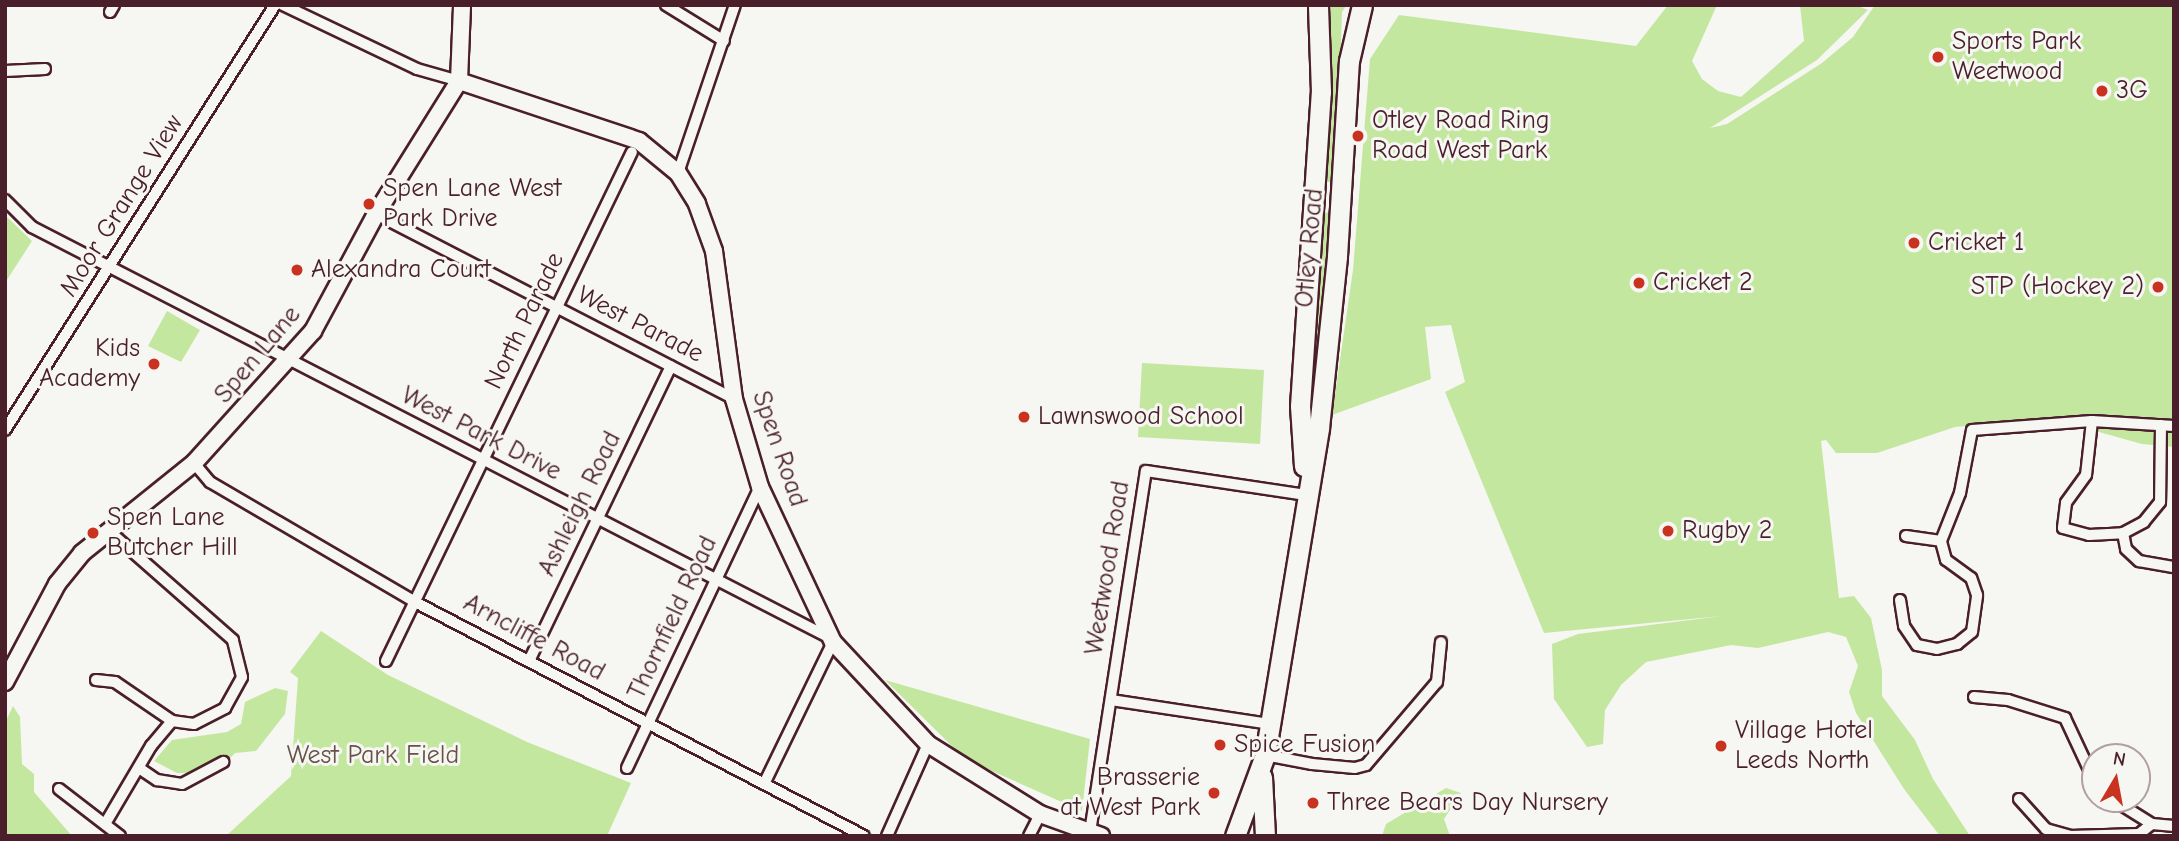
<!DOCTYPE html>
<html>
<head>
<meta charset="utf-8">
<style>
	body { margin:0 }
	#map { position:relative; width:2179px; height:841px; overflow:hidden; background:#f6f6f2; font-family:"Comic Neue",sans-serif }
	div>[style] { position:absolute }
	.green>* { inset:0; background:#c4e7a0 }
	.roads { filter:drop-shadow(2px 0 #4a1f2b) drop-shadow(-2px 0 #4a1f2b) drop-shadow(0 2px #4a1f2b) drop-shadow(0 -2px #4a1f2b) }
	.street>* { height:10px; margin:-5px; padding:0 5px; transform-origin:5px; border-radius:5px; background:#f6f6f2 }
	.secondary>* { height:16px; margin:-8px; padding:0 8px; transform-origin:8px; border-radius:8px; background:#f6f6f2 }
	.highway>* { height:19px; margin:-9.5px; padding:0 9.5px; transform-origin:9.5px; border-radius:9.5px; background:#f6f6f2 }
	.dots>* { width:19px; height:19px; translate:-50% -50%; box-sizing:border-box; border:4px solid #f6f6f2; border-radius:50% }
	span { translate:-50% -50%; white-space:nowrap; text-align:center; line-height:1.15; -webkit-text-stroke:6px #f6f6f2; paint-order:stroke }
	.poi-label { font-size:26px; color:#4a1f2b }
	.left { translate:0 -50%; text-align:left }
	.right { translate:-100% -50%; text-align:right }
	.street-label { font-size:26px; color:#4a1f2b }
	.park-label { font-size:26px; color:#685148 }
	.frame { position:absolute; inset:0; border:7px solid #4a1f2b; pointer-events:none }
	.north { position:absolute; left:2081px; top:743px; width:70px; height:70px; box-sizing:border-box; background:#f6f6f2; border:2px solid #b1a0a2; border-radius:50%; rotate:10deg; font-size:19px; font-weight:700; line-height:28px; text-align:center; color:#4a1f2b }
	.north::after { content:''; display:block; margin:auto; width:24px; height:32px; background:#c8321e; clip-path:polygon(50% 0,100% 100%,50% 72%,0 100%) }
</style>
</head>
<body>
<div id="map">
	<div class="green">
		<div style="clip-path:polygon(1327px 5px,1346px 6px,1342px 12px,1336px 182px,1326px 182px,1331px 39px)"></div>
		<div style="clip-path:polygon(1668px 5px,1717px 5px,1692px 61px,1702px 79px,1718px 91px,1741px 97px,1804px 41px,1800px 5px,1856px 5px,1868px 10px,1817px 60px,1710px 128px,1727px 124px,1822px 63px,1853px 37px,1875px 5px,2174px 5px,2174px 447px,2142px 444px,2049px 418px,1955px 427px,1877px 453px,1836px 453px,1826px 440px,1821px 441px,1839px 598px,1854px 596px,1871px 618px,1882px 670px,1882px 696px,1915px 740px,1933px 779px,1970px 836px,1940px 836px,1904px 789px,1856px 713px,1849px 692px,1858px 666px,1846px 637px,1828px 632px,1758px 648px,1731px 645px,1646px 662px,1621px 685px,1605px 710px,1603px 744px,1587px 747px,1554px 699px,1552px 644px,1578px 634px,1722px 616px,1544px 633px,1445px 392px,1465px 382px,1451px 325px,1425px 327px,1431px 379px,1332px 415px,1353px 270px,1370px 59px,1399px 15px,1636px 46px)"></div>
		<div style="clip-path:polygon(1322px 212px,1334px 213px,1314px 419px,1306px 418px)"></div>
		<div style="clip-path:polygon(5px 215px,32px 241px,5px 283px)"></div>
		<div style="clip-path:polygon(167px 311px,200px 330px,181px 362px,148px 346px)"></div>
		<div style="clip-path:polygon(1142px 363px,1264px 370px,1260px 444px,1138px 437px)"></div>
		<div style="clip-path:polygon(321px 631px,388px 675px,527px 742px,631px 783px,607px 836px,226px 836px,291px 776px,298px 678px,290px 672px)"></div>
		<div style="clip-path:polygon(885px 680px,1090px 739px,1082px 811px,965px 759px)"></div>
		<div style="clip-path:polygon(275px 688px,288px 691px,285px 714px,256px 751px,235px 753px,228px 760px,222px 754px,192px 773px,177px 773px,154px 761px,172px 740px,227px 732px,241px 724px,245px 702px)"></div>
		<div style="clip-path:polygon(13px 706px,20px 717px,22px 764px,34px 774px,34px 792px,72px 836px,5px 836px,5px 723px)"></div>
		<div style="clip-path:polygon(1446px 788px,1461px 793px,1444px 819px,1450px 836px,1382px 836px,1386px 824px)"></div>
	</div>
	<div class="roads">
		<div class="street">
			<div style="left:283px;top:5px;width:148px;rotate:25.5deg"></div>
			<div style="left:417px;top:69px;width:44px;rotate:15.9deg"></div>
			<div style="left:666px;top:5px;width:68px;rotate:31.8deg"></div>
			<div style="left:110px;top:12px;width:8px;rotate:-60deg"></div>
			<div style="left:5px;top:71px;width:40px;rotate:-2.9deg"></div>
			<div style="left:678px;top:173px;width:177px;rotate:-71.3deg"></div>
			<div style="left:5px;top:200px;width:38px;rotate:45deg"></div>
			<div style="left:32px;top:227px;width:898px;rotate:27.25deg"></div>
			<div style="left:376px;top:214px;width:403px;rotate:27.3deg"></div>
			<div style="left:2092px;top:421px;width:54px;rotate:96.3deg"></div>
			<div style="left:2086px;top:475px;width:34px;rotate:126deg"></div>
			<div style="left:2066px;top:503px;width:25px;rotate:97deg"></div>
			<div style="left:2063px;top:528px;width:27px;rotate:15deg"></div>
			<div style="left:2089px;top:535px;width:34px;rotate:-3deg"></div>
			<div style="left:2161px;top:425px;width:77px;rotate:90.7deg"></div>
			<div style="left:2160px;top:502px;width:26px;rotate:129deg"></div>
			<div style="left:2144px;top:522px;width:24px;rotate:152deg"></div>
			<div style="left:2123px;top:533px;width:16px;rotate:79deg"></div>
			<div style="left:2126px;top:549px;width:18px;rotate:43deg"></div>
			<div style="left:2139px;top:561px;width:36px;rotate:10deg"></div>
			<div style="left:5px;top:430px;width:504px;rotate:-57.57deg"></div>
			<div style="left:194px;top:463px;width:25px;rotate:50deg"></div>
			<div style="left:210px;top:482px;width:238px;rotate:30.3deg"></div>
			<div style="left:415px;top:602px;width:506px;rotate:27.53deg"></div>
			<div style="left:1906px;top:536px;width:35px;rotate:8deg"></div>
			<div style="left:1900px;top:600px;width:26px;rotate:81deg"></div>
			<div style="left:1904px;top:626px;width:23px;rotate:56deg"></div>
			<div style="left:1917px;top:645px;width:20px;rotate:11deg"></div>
			<div style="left:1937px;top:649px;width:21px;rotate:-14deg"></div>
			<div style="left:1957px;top:644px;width:19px;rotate:-39deg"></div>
			<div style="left:1972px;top:632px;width:37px;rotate:-82deg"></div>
			<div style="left:1977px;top:595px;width:18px;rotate:-109deg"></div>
			<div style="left:1971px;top:578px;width:31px;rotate:-144deg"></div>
			<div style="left:1946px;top:560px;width:20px;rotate:-105deg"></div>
			<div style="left:1941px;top:541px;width:52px;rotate:-68.4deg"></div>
			<div style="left:1960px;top:493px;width:64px;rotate:-79.2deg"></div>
			<div style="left:1972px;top:430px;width:120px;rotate:-4.3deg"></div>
			<div style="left:2092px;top:421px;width:82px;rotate:3.5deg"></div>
			<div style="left:386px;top:661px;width:565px;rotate:-64.21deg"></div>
			<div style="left:529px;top:661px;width:327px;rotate:-64.3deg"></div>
			<div style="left:96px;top:680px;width:19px;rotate:6deg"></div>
			<div style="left:115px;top:682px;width:69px;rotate:34.4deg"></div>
			<div style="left:172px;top:721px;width:22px;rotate:8deg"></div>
			<div style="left:194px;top:724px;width:35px;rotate:-27deg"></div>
			<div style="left:225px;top:708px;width:35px;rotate:-61deg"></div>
			<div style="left:242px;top:677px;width:38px;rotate:-104deg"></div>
			<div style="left:233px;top:640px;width:167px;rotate:-138.7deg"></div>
			<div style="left:1974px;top:697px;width:34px;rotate:5deg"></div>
			<div style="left:2008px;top:700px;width:60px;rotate:17.5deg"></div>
			<div style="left:2065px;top:718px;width:71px;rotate:64.9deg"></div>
			<div style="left:1111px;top:700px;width:160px;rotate:8.6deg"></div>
			<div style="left:1265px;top:755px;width:48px;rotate:10.8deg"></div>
			<div style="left:1312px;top:764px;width:43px;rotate:5.3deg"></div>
			<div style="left:1355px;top:768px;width:11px;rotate:-15deg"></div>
			<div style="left:1366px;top:765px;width:109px;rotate:-49.5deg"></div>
			<div style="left:1437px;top:682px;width:40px;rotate:-84.3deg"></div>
			<div style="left:139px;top:768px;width:22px;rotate:34deg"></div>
			<div style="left:157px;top:780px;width:25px;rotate:9deg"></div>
			<div style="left:182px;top:784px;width:47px;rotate:-28.2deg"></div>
			<div style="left:627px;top:768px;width:311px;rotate:-64.7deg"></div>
			<div style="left:764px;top:784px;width:158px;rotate:-64.1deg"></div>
			<div style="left:59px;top:789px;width:77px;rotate:37.6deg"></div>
			<div style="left:2019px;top:799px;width:40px;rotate:48deg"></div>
			<div style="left:2046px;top:829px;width:25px;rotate:16deg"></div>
			<div style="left:2070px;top:836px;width:69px;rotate:-1.7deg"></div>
			<div style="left:2139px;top:834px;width:16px;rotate:-38deg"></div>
			<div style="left:2152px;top:824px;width:22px;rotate:5deg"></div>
			<div style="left:2112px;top:799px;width:47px;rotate:32deg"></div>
			<div style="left:105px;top:824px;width:91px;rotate:-59.5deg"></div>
			<div style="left:151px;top:746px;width:33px;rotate:-50deg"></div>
			<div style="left:1090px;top:832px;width:365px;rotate:-81.2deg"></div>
			<div style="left:1146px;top:471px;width:162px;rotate:8.5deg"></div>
			<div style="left:887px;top:836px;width:101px;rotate:-66deg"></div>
			<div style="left:1029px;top:836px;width:25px;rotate:-63deg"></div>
		</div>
		<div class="secondary">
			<div style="left:459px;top:81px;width:190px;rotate:18.4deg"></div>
			<div style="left:639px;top:141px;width:50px;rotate:39.4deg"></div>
			<div style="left:678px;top:173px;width:36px;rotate:58deg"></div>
			<div style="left:697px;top:204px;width:50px;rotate:70.1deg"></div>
			<div style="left:714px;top:251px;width:149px;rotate:82.3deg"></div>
			<div style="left:734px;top:399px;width:92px;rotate:73.5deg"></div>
			<div style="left:760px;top:487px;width:171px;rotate:64.8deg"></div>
			<div style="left:833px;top:642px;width:139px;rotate:47deg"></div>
			<div style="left:928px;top:744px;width:132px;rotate:32deg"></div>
			<div style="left:1040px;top:814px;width:65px;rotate:19.8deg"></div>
			<div style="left:5px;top:682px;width:111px;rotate:-62deg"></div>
			<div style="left:57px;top:584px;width:40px;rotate:-51deg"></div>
			<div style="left:82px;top:553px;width:144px;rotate:-38.8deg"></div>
			<div style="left:194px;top:463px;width:178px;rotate:-48deg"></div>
			<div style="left:313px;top:331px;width:133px;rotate:-61.7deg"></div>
			<div style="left:376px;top:214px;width:157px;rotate:-58deg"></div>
			<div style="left:459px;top:81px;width:76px;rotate:-87.7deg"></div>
		</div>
		<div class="highway">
			<div style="left:1304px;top:466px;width:60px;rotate:-93.8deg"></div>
			<div style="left:1300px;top:406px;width:315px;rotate:-86.2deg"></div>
			<div style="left:1321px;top:92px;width:87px;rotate:-92deg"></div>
			<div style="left:1262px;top:777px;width:59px;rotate:87.1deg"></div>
			<div style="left:1235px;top:836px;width:86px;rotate:-69.7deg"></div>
			<div style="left:1265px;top:755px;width:331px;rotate:-80.6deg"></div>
			<div style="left:1319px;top:428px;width:173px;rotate:-84deg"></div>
			<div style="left:1337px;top:256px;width:195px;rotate:-86.5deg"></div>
			<div style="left:1349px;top:61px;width:57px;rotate:-76.9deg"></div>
		</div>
	</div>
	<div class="dots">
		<div style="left:1938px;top:57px;background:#c8321e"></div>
		<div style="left:2102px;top:91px;background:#c8321e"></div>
		<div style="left:1358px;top:136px;background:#c8321e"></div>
		<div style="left:369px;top:204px;background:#c8321e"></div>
		<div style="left:1914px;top:243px;background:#c8321e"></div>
		<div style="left:297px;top:270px;background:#c8321e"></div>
		<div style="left:1639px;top:283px;background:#c8321e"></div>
		<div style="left:2158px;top:287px;background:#c8321e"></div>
		<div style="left:154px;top:364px;background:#c8321e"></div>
		<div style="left:1024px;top:417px;background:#c8321e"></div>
		<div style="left:1668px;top:531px;background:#c8321e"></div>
		<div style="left:93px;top:533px;background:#c8321e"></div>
		<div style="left:1220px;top:745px;background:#c8321e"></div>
		<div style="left:1721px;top:746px;background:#c8321e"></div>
		<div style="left:1214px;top:793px;background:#c8321e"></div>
		<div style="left:1313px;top:803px;background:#c8321e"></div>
	</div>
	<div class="poi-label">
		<span class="left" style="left:1952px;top:57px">Sports Park<br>Weetwood</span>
		<span class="left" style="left:2116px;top:91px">3G</span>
		<span class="left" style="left:1372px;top:136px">Otley Road Ring<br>Road West Park</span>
		<span class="left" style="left:383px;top:204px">Spen Lane West<br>Park Drive</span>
		<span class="left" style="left:1928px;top:243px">Cricket 1</span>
		<span class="left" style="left:311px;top:270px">Alexandra Court</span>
		<span class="left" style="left:1653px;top:283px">Cricket 2</span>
		<span class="right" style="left:2144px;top:287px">STP (Hockey 2)</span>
		<span class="right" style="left:140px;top:364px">Kids<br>Academy</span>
		<span class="left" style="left:1038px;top:417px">Lawnswood School</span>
		<span class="left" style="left:107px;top:533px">Spen Lane<br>Butcher Hill</span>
		<span class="left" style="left:1682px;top:531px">Rugby 2</span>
		<span class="left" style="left:1735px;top:746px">Village Hotel<br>Leeds North</span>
		<span class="left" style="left:1234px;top:745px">Spice Fusion</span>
		<span class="right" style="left:1200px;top:793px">Brasserie<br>at West Park</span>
		<span class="left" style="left:1327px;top:803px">Three Bears Day Nursery</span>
	</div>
	<div class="street-label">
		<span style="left:122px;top:206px;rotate:-58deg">Moor Grange View</span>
		<span style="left:1310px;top:248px;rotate:-85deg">Otley Road</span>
		<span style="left:525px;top:321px;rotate:-64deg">North Parade</span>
		<span style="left:640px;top:325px;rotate:27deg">West Parade</span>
		<span style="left:258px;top:355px;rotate:-50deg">Spen Lane</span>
		<span style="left:481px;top:434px;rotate:27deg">West Park Drive</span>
		<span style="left:779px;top:449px;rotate:71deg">Spen Road</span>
		<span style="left:580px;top:504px;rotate:-64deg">Ashleigh Road</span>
		<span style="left:1108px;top:568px;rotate:-81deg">Weetwood Road</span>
		<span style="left:673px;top:618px;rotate:-65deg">Thornfield Road</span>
		<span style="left:534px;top:638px;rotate:28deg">Arncliffe Road</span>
	</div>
	<div class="park-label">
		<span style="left:373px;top:756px">West Park Field</span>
	</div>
	<div class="frame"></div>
	<div class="north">N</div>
</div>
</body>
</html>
